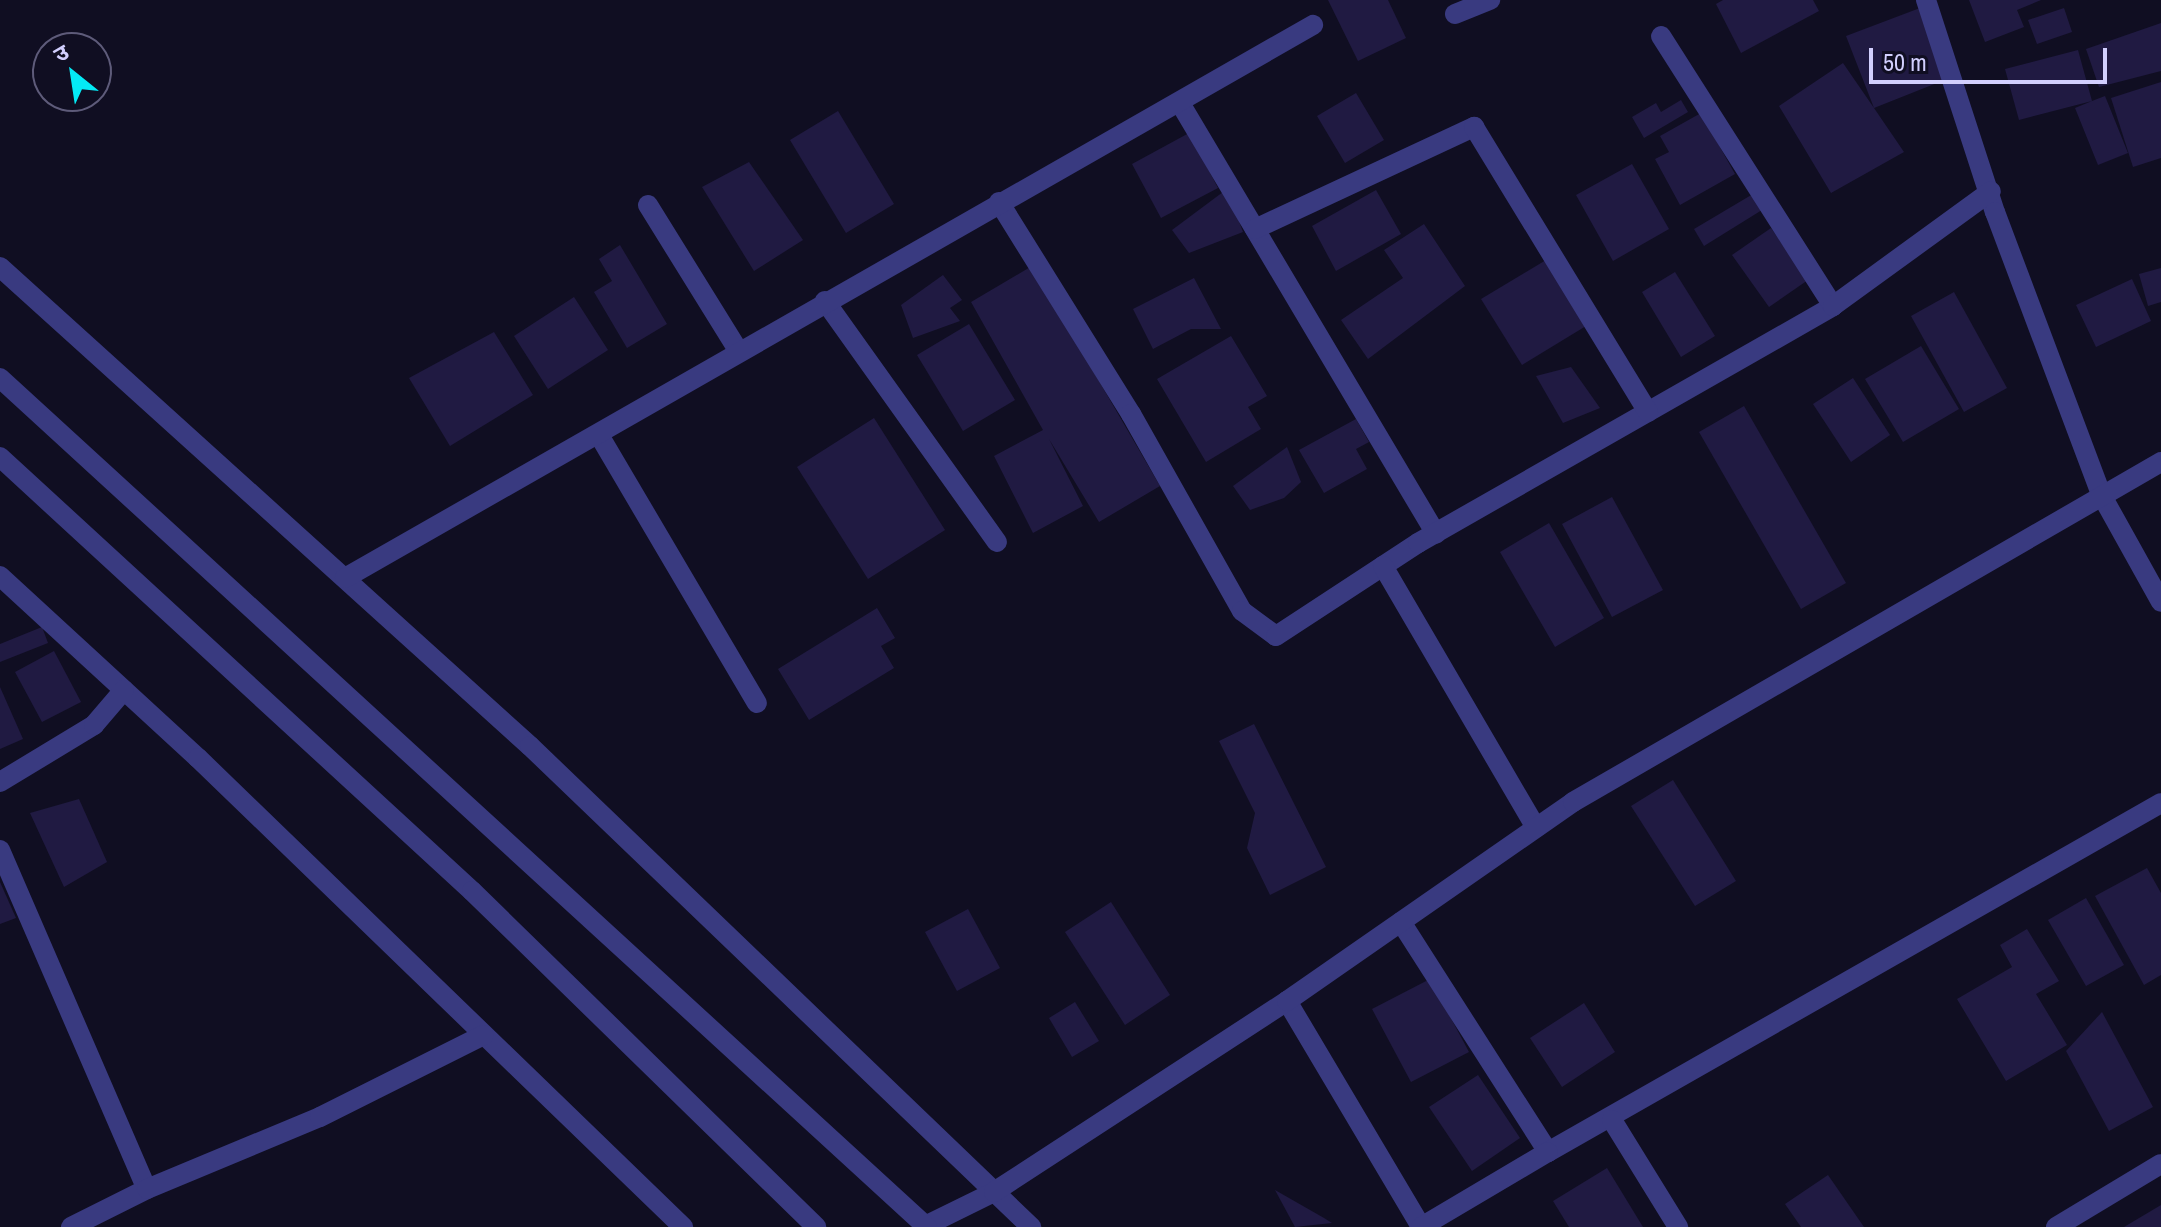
<!DOCTYPE html>
<html>
<head>
<meta charset="utf-8">
<style>
	body { margin:0 }
	#map { position:relative; width:2161px; height:1227px; overflow:hidden; background:#100e22; font-family:"Archivo Narrow","Noto Sans Devanagari",sans-serif }
	div>[style] { position:absolute }
	.building>* { inset:0; background:#201a42 }
	.minor>* { height:20px; margin:-10px; padding:0 10px; transform-origin:10px; border-radius:10px; background:#393a80 }
	.tertiary>* { height:20px; margin:-10px; padding:0 10px; transform-origin:10px; border-radius:10px; background:#393a80 }
	span { translate:-50% -50%; white-space:nowrap; text-align:center; line-height:1.15; -webkit-text-stroke:6px #100e22; paint-order:stroke }
	.north { position:absolute; left:32px; top:32px; width:80px; height:80px; box-sizing:border-box; background:#100e22; border:2px solid #5e5b7a; border-radius:50%; rotate:330deg; font-size:22px; font-weight:700; line-height:32px; text-align:center; color:#d2cffe }
	.north::after { content:''; display:block; margin:auto; width:28px; height:36px; background:#04eaf5; clip-path:polygon(50% 0,100% 100%,50% 72%,0 100%) }
	.scale { position:absolute; left:1869px; top:48px; width:238px; height:36px; box-sizing:border-box; border:4px solid #d2cffe; border-top:0; padding-left:10px; font-size:24px; line-height:28px; white-space:nowrap; color:#d2cffe; -webkit-text-stroke:6px #100e22; paint-order:stroke }
</style>
</head>
<body>
<div id="map">
	<div class="building">
		<div style="clip-path:polygon(1328px 0,1388px 0,1406px 38px,1358px 61px)"></div>
		<div style="clip-path:polygon(1723px 0,1813px 0,1819px 11px,1741px 53px,1716px 4px)"></div>
		<div style="clip-path:polygon(1969px 0,2041px 0,2017px 10px,2024px 27px,1985px 42px)"></div>
		<div style="clip-path:polygon(1920px 8px,1947px 79px,1874px 108px,1904px 152px,1831px 193px,1779px 106px,1843px 63px,1874px 108px,1846px 36px)"></div>
		<div style="clip-path:polygon(2064px 8px,2072px 32px,2037px 44px,2028px 20px)"></div>
		<div style="clip-path:polygon(2161px 23px,2161px 71px,2099px 87px,2086px 49px)"></div>
		<div style="clip-path:polygon(2078px 50px,2092px 101px,2105px 96px,2128px 153px,2098px 165px,2075px 108px,2092px 101px,2019px 120px,2005px 69px)"></div>
		<div style="clip-path:polygon(2161px 82px,2161px 158px,2133px 167px,2111px 98px)"></div>
		<div style="clip-path:polygon(1356px 93px,1384px 140px,1345px 163px,1317px 116px)"></div>
		<div style="clip-path:polygon(1681px 100px,1688px 112px,1644px 138px,1632px 117px,1656px 103px,1661px 112px)"></div>
		<div style="clip-path:polygon(838px 111px,894px 204px,846px 233px,790px 140px)"></div>
		<div style="clip-path:polygon(1701px 113px,1735px 174px,1680px 205px,1655px 159px,1669px 152px,1660px 136px)"></div>
		<div style="clip-path:polygon(1189px 133px,1218px 188px,1161px 218px,1132px 164px)"></div>
		<div style="clip-path:polygon(749px 162px,803px 240px,754px 271px,702px 187px)"></div>
		<div style="clip-path:polygon(1632px 164px,1669px 229px,1613px 261px,1576px 195px)"></div>
		<div style="clip-path:polygon(1227px 189px,1243px 232px,1189px 253px,1172px 230px)"></div>
		<div style="clip-path:polygon(1376px 190px,1401px 234px,1336px 271px,1312px 226px)"></div>
		<div style="clip-path:polygon(1753px 194px,1762px 210px,1704px 246px,1694px 229px)"></div>
		<div style="clip-path:polygon(1424px 224px,1465px 286px,1368px 359px,1341px 320px,1403px 278px,1384px 250px)"></div>
		<div style="clip-path:polygon(1771px 228px,1808px 280px,1769px 307px,1732px 255px)"></div>
		<div style="clip-path:polygon(620px 245px,667px 324px,627px 348px,594px 292px,612px 281px,599px 259px)"></div>
		<div style="clip-path:polygon(1546px 260px,1586px 326px,1522px 365px,1481px 299px)"></div>
		<div style="clip-path:polygon(1032px 266px,1160px 486px,1099px 522px,1049px 439px,1083px 506px,1033px 533px,994px 456px,1043px 430px,971px 302px)"></div>
		<div style="clip-path:polygon(2161px 268px,2161px 302px,2148px 306px,2139px 274px)"></div>
		<div style="clip-path:polygon(1675px 272px,1715px 336px,1681px 357px,1642px 292px)"></div>
		<div style="clip-path:polygon(943px 275px,962px 300px,950px 308px,960px 321px,913px 338px,901px 305px)"></div>
		<div style="clip-path:polygon(1194px 278px,1221px 329px,1191px 329px,1153px 349px,1133px 309px)"></div>
		<div style="clip-path:polygon(2132px 279px,2151px 321px,2096px 347px,2076px 305px)"></div>
		<div style="clip-path:polygon(1954px 292px,2007px 388px,1964px 412px,1911px 316px)"></div>
		<div style="clip-path:polygon(574px 297px,608px 350px,548px 389px,514px 336px)"></div>
		<div style="clip-path:polygon(969px 324px,1015px 400px,963px 431px,917px 355px)"></div>
		<div style="clip-path:polygon(494px 332px,533px 395px,450px 446px,409px 378px)"></div>
		<div style="clip-path:polygon(1231px 336px,1267px 396px,1248px 407px,1261px 429px,1206px 462px,1157px 379px)"></div>
		<div style="clip-path:polygon(1921px 346px,1959px 409px,1903px 442px,1865px 379px)"></div>
		<div style="clip-path:polygon(1571px 367px,1600px 408px,1563px 423px,1536px 376px)"></div>
		<div style="clip-path:polygon(1853px 378px,1890px 435px,1851px 462px,1813px 404px)"></div>
		<div style="clip-path:polygon(1744px 406px,1846px 583px,1801px 609px,1699px 432px)"></div>
		<div style="clip-path:polygon(874px 418px,945px 530px,868px 579px,797px 467px)"></div>
		<div style="clip-path:polygon(1356px 419px,1369px 442px,1356px 449px,1367px 469px,1324px 493px,1299px 450px)"></div>
		<div style="clip-path:polygon(1287px 447px,1301px 482px,1284px 498px,1250px 510px,1233px 486px)"></div>
		<div style="clip-path:polygon(1612px 497px,1663px 590px,1612px 617px,1562px 524px)"></div>
		<div style="clip-path:polygon(1549px 523px,1604px 618px,1555px 647px,1500px 552px)"></div>
		<div style="clip-path:polygon(877px 608px,895px 638px,881px 646px,894px 668px,809px 720px,778px 669px)"></div>
		<div style="clip-path:polygon(42px 627px,48px 643px,0 662px,0 644px)"></div>
		<div style="clip-path:polygon(54px 651px,81px 702px,42px 722px,15px 672px)"></div>
		<div style="clip-path:polygon(0 687px,23px 739px,0 749px)"></div>
		<div style="clip-path:polygon(1254px 724px,1326px 867px,1270px 895px,1247px 848px,1255px 813px,1219px 741px)"></div>
		<div style="clip-path:polygon(1673px 780px,1736px 881px,1695px 906px,1631px 806px)"></div>
		<div style="clip-path:polygon(79px 799px,107px 862px,64px 887px,30px 813px)"></div>
		<div style="clip-path:polygon(2147px 868px,2161px 893px,2161px 975px,2144px 985px,2095px 896px)"></div>
		<div style="clip-path:polygon(0 882px,16px 918px,0 924px)"></div>
		<div style="clip-path:polygon(2086px 898px,2124px 965px,2086px 986px,2048px 920px)"></div>
		<div style="clip-path:polygon(1111px 902px,1170px 995px,1125px 1025px,1065px 932px)"></div>
		<div style="clip-path:polygon(968px 909px,1000px 968px,957px 991px,925px 932px)"></div>
		<div style="clip-path:polygon(2027px 929px,2059px 981px,2036px 994px,2067px 1045px,2006px 1081px,1957px 999px,2012px 967px,2000px 945px)"></div>
		<div style="clip-path:polygon(1430px 979px,1469px 1052px,1411px 1082px,1372px 1009px)"></div>
		<div style="clip-path:polygon(1075px 1002px,1099px 1041px,1072px 1057px,1049px 1018px)"></div>
		<div style="clip-path:polygon(1584px 1003px,1615px 1052px,1562px 1087px,1530px 1038px)"></div>
		<div style="clip-path:polygon(2102px 1012px,2153px 1107px,2109px 1131px,2066px 1051px)"></div>
		<div style="clip-path:polygon(1478px 1075px,1520px 1138px,1472px 1171px,1429px 1107px)"></div>
		<div style="clip-path:polygon(1607px 1168px,1643px 1227px,1569px 1227px,1553px 1201px)"></div>
		<div style="clip-path:polygon(1828px 1175px,1864px 1227px,1801px 1227px,1785px 1204px)"></div>
		<div style="clip-path:polygon(1275px 1190px,1324px 1218px,1332px 1223px,1295px 1227px)"></div>
		<div style="clip-path:polygon(2161px 1205px,2161px 1227px,2124px 1227px)"></div>
	</div>
	<div class="minor">
		<div style="left:1926px;top:0;width:223px;rotate:72deg"></div>
		<div style="left:1995px;top:212px;width:303px;rotate:69.4deg"></div>
		<div style="left:2102px;top:496px;width:121px;rotate:60.9deg"></div>
		<div style="left:1455px;top:14px;width:38px;rotate:-22deg"></div>
		<div style="left:1180px;top:103px;width:501px;rotate:59.29deg"></div>
		<div style="left:999px;top:202px;width:250px;rotate:58.1deg"></div>
		<div style="left:1131px;top:414px;width:226px;rotate:60.6deg"></div>
		<div style="left:1242px;top:611px;width:42px;rotate:36.3deg"></div>
		<div style="left:1276px;top:636px;width:170px;rotate:-33.2deg"></div>
		<div style="left:1418px;top:543px;width:478px;rotate:-29.7deg"></div>
		<div style="left:1833px;top:306px;width:320px;rotate:-122.5deg"></div>
		<div style="left:648px;top:205px;width:173px;rotate:58.2deg"></div>
		<div style="left:1255px;top:229px;width:242px;rotate:-25deg"></div>
		<div style="left:1474px;top:127px;width:334px;rotate:58.6deg"></div>
		<div style="left:0;top:267px;width:714px;rotate:42.11deg"></div>
		<div style="left:530px;top:746px;width:695px;rotate:43.83deg"></div>
		<div style="left:825px;top:301px;width:296px;rotate:54.5deg"></div>
		<div style="left:1833px;top:306px;width:195px;rotate:-36deg"></div>
		<div style="left:599px;top:435px;width:311px;rotate:59.5deg"></div>
		<div style="left:1383px;top:566px;width:303px;rotate:59.7deg"></div>
		<div style="left:0;top:576px;width:269px;rotate:42.6deg"></div>
		<div style="left:198px;top:758px;width:675px;rotate:44.04deg"></div>
		<div style="left:345px;top:578px;width:1115px;rotate:-29.74deg"></div>
		<div style="left:0;top:782px;width:110px;rotate:-31.2deg"></div>
		<div style="left:94px;top:725px;width:46px;rotate:-49.4deg"></div>
		<div style="left:0;top:850px;width:369px;rotate:66.6deg"></div>
		<div style="left:147px;top:1189px;width:85px;rotate:153.4deg"></div>
		<div style="left:1401px;top:922px;width:273px;rotate:57.4deg"></div>
		<div style="left:1548px;top:1152px;width:705px;rotate:-29.65deg"></div>
		<div style="left:1287px;top:1001px;width:263px;rotate:59.3deg"></div>
		<div style="left:1612px;top:1120px;width:126px;rotate:58.3deg"></div>
		<div style="left:147px;top:1189px;width:187px;rotate:-22.6deg"></div>
		<div style="left:320px;top:1117px;width:183px;rotate:-26.6deg"></div>
		<div style="left:923px;top:1227px;width:79px;rotate:-26.2deg"></div>
		<div style="left:994px;top:1192px;width:350px;rotate:-33.1deg"></div>
		<div style="left:1287px;top:1001px;width:348px;rotate:-34.8deg"></div>
		<div style="left:1573px;top:802px;width:679px;rotate:-30.04deg"></div>
		<div style="left:1421px;top:1227px;width:147px;rotate:-30.6deg"></div>
	</div>
	<div class="tertiary">
		<div style="left:0;top:378px;width:1257px;rotate:42.49deg"></div>
		<div style="left:0;top:457px;width:641px;rotate:42.6deg"></div>
		<div style="left:472px;top:891px;width:481px;rotate:44.3deg"></div>
		<div style="left:2056px;top:1227px;width:122px;rotate:-31deg"></div>
	</div>
	<div class="north">उ</div>
	<div class="scale">50 m</div>
</div>
</body>
</html>
